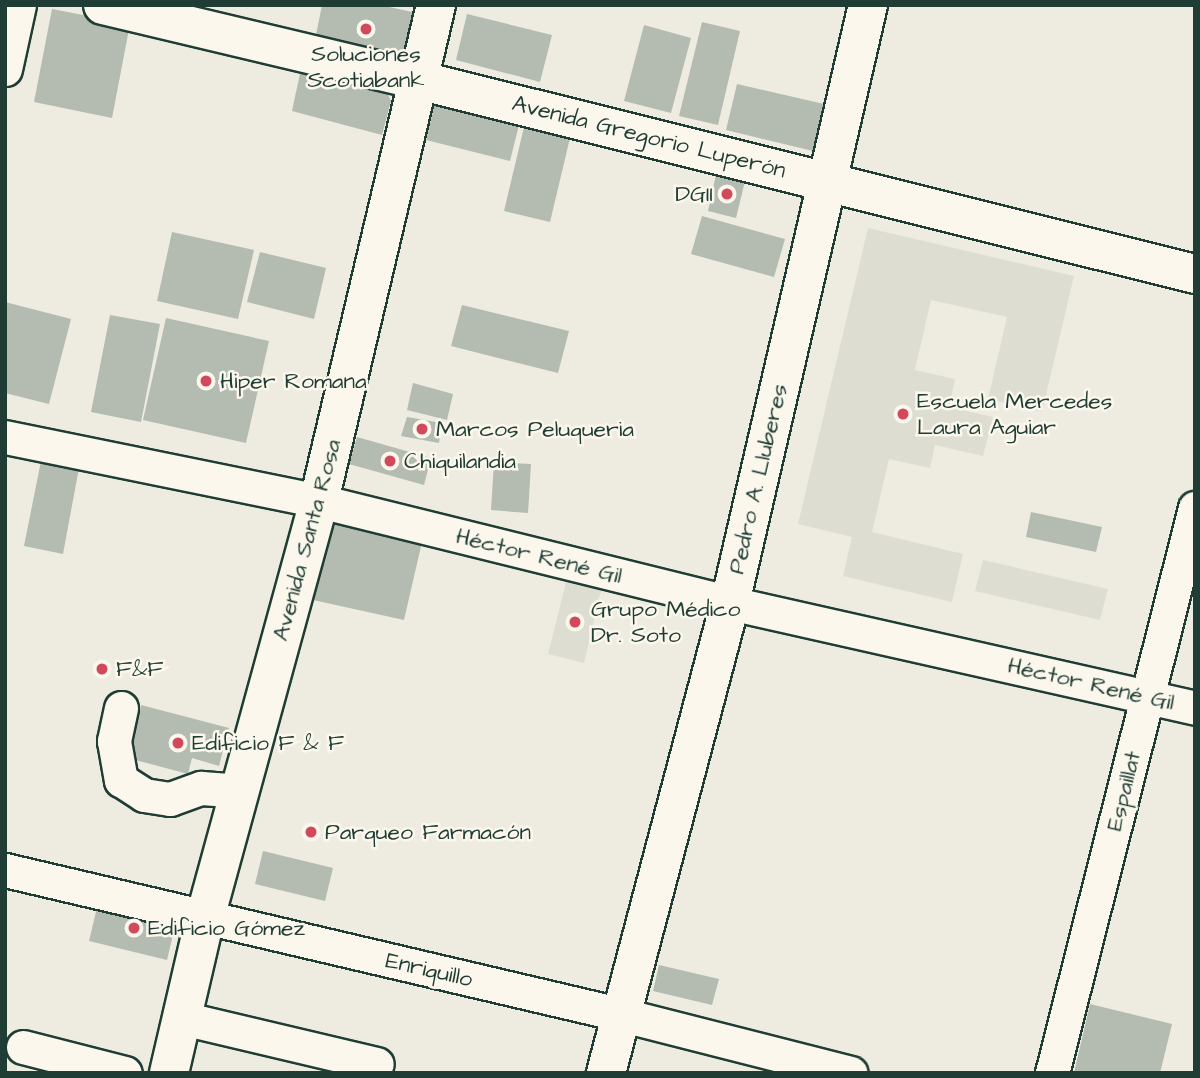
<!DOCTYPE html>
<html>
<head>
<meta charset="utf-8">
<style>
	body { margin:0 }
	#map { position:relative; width:1200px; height:1078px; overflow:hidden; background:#eeece1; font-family:"Architects Daughter",sans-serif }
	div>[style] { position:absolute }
	.built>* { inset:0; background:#ddddd2 }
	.building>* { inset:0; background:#b4bbb0 }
	.roads { filter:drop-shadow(2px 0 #1f3d34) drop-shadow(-2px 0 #1f3d34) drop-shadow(0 2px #1f3d34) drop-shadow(0 -2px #1f3d34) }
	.minor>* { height:33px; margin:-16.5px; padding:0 16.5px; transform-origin:16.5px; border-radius:16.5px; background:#fbf7ec }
	.major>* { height:38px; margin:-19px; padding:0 19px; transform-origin:19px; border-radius:19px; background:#fbf7ec }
	.dots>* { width:19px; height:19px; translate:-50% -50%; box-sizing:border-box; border:4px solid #fbf7ec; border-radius:50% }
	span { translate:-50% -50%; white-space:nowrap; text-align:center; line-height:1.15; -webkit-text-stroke:5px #fbf7ec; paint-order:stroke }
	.poi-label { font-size:23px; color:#1f3d34 }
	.right { translate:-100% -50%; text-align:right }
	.left { translate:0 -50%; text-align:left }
	.street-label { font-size:23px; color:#1f3d34 }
	.frame { position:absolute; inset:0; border:7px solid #1f3d34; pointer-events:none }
</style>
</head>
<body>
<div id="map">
	<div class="built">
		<div style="clip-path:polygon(868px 228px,1074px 276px,1042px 412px,988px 399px,1007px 317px,931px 300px,915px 370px,955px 379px,949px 407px,993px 417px,983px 456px,935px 445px,930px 468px,889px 459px,872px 532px,963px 554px,952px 602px,843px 576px,852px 537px,798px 524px)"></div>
		<div style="clip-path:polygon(983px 560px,1108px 589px,1100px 620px,975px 591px)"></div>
		<div style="clip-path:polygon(566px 582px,601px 590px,584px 663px,548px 654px)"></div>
	</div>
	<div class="building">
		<div style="clip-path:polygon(322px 5px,380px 5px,417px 13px,406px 64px,314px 45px)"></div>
		<div style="clip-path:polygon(52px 9px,130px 24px,112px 118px,34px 102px)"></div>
		<div style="clip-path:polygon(467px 14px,552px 35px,540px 82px,456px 60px)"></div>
		<div style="clip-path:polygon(702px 22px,740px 31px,718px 125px,679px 116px)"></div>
		<div style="clip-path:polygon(644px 25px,691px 38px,671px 113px,624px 101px)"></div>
		<div style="clip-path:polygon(302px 64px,385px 88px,391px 101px,382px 135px,292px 111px)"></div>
		<div style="clip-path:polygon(737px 84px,824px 104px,813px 151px,726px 130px)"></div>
		<div style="clip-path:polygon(435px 103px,519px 125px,510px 161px,426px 140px)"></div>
		<div style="clip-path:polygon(524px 127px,570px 138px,550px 222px,504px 211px)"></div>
		<div style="clip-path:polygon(717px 170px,746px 177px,736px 218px,708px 211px)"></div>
		<div style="clip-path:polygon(702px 216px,785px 239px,774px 277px,691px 254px)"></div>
		<div style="clip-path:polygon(172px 232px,254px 250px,238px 319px,157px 301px)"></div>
		<div style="clip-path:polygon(260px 252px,326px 268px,314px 319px,247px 302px)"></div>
		<div style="clip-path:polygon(5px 302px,71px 319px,49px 404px,5px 393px)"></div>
		<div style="clip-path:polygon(462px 305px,569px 331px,558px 373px,451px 346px)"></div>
		<div style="clip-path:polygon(110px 315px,160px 324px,141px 422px,91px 412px)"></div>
		<div style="clip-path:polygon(166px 318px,269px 341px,246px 443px,143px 420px)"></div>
		<div style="clip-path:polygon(413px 383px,453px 394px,447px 420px,407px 410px)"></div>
		<div style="clip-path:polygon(407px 417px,442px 423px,439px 443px,401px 436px)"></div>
		<div style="clip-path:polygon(357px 437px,431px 458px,424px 485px,349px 464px)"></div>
		<div style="clip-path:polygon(41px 461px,79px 468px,63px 554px,24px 546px)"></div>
		<div style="clip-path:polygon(494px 462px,531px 464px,528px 513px,491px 510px)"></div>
		<div style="clip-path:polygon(1031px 512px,1102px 527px,1096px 552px,1026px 537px)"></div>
		<div style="clip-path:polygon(331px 521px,422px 542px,404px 620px,313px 600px)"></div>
		<div style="clip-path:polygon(141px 705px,229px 728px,219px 766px,192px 758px,188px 774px,128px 758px)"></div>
		<div style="clip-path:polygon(263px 851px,333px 868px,325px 901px,255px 884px)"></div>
		<div style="clip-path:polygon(100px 895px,178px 914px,167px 960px,89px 941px)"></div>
		<div style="clip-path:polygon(659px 965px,719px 979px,712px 1005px,653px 991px)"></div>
		<div style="clip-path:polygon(1090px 1004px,1172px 1024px,1160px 1073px,1074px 1073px)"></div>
	</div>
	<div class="roads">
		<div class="minor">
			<div style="left:5px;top:69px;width:66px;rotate:-77.7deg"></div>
			<div style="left:5px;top:437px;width:320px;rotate:11.5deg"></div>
			<div style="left:319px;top:501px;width:423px;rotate:13.9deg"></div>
			<div style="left:730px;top:603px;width:477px;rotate:12.7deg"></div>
			<div style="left:121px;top:708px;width:34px;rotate:102deg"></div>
			<div style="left:114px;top:741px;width:40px;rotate:80deg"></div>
			<div style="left:121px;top:780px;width:27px;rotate:33deg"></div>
			<div style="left:144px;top:795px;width:26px;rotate:9deg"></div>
			<div style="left:170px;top:799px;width:33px;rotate:-20deg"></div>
			<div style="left:201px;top:788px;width:39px;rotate:4deg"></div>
			<div style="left:5px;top:870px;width:631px;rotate:13.2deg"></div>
			<div style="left:619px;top:1014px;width:239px;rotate:14.3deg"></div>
			<div style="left:182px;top:1018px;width:200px;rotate:13.3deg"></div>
			<div style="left:23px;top:1047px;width:105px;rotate:14.3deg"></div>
			<div style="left:1052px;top:1073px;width:583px;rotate:-75.8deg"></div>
		</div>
		<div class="major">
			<div style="left:103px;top:5px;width:324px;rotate:13.4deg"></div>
			<div style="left:418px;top:80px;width:801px;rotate:14.02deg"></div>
			<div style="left:169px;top:1073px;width:159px;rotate:-76.9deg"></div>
			<div style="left:205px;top:918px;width:432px;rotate:-74.7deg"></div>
			<div style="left:319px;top:501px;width:510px;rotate:-76.73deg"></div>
			<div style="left:606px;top:1073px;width:486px;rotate:-75.2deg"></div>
			<div style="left:730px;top:603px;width:614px;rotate:-77.01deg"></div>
		</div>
	</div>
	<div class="dots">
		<div style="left:366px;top:29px;background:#d1495b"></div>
		<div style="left:727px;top:194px;background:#d1495b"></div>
		<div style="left:206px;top:381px;background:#d1495b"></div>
		<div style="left:903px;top:414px;background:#d1495b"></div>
		<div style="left:422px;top:429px;background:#d1495b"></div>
		<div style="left:390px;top:461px;background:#d1495b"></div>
		<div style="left:575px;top:622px;background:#d1495b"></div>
		<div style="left:102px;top:669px;background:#d1495b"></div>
		<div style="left:178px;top:743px;background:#d1495b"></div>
		<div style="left:311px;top:832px;background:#d1495b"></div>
		<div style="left:134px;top:928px;background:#d1495b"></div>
	</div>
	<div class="poi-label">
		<span style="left:366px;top:67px">Soluciones<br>Scotiabank</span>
		<span class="right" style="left:713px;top:194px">DGII</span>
		<span class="left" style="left:220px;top:381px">Hiper Romana</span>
		<span class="left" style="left:917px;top:414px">Escuela Mercedes<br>Laura Aguiar</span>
		<span class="left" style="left:436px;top:429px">Marcos Peluqueria</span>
		<span class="left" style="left:404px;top:461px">Chiquilandia</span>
		<span class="left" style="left:591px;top:622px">Grupo Médico<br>Dr. Soto</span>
		<span class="left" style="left:116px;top:669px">F&amp;F</span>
		<span class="left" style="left:192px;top:743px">Edificio F &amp; F</span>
		<span class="left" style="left:325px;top:832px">Parqueo Farmacón</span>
		<span class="left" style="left:148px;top:928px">Edificio Gómez</span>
	</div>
	<div class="street-label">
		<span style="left:649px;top:137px;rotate:14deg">Avenida Gregorio Luperón</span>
		<span style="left:758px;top:479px;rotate:-77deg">Pedro A. Lluberes</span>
		<span style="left:307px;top:540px;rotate:-75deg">Avenida Santa Rosa</span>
		<span style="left:539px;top:556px;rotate:14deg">Héctor René Gil</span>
		<span style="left:1091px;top:684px;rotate:13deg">Héctor René Gil</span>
		<span style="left:1124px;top:791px;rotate:-76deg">Espaillat</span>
		<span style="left:429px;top:970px;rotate:13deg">Enriquillo</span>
	</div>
	<div class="frame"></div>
</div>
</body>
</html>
